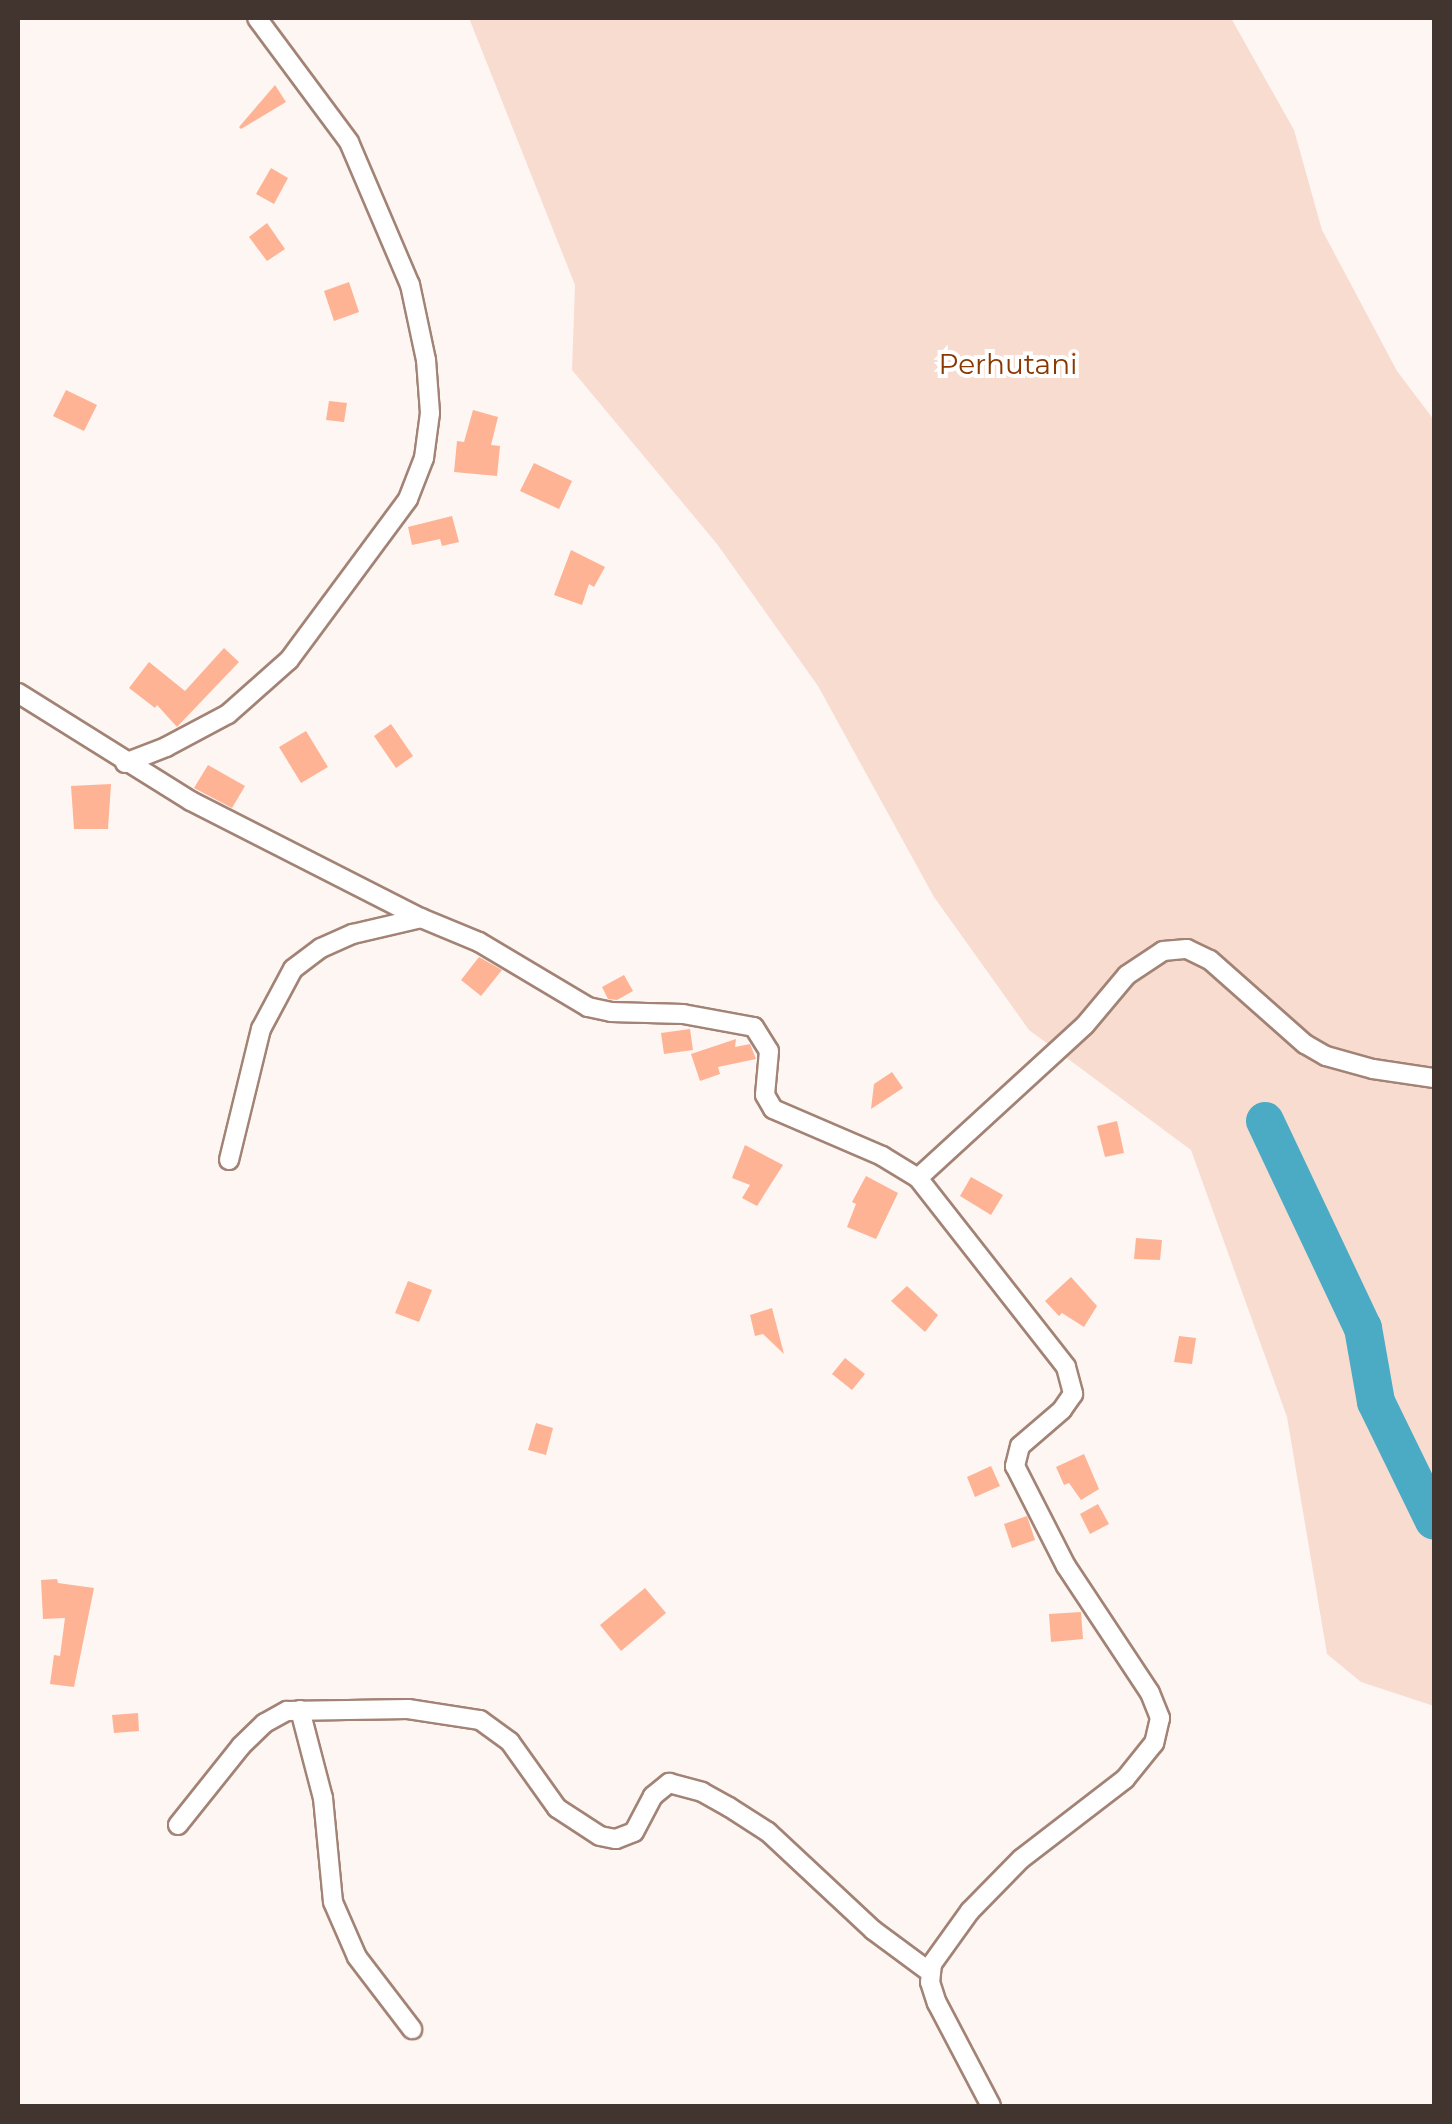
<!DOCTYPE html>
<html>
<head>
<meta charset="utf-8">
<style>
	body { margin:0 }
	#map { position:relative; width:1452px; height:2124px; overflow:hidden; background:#fdf6f3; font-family:Montserrat,sans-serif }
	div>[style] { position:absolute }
	.green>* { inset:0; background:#f8dcd0 }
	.river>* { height:38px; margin:-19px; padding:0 19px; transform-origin:19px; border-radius:19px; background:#4babc4 }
	.building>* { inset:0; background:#feb395 }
	.roads { filter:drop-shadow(2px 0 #a28375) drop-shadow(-2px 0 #a28375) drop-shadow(0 2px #a28375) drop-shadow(0 -2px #a28375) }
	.minor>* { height:18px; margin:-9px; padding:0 9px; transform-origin:9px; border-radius:9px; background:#fff }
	span { translate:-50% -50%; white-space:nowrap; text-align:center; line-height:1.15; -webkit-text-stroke:8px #fff; paint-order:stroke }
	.park-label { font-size:28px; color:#8b3800 }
	.frame { position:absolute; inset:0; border:20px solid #42342e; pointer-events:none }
</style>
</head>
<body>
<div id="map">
	<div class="green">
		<div style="clip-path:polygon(469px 18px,1231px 18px,1294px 130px,1322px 230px,1397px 371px,1434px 420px,1434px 1706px,1361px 1682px,1327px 1654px,1287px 1417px,1191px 1150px,1029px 1030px,934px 897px,818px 686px,717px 544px,572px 370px,575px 285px)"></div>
	</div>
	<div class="river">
		<div style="left:1265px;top:1121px;width:229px;rotate:64.7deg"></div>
		<div style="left:1363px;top:1328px;width:75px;rotate:80deg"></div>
		<div style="left:1376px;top:1402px;width:132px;rotate:64deg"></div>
	</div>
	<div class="building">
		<div style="clip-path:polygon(275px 85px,286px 102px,241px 129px,239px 127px)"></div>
		<div style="clip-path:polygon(271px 168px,288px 178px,274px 204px,256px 194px)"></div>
		<div style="clip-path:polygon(267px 223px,285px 249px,267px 261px,249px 237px)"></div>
		<div style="clip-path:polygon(349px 282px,359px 312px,334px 321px,324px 291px)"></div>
		<div style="clip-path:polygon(66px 390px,97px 405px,84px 431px,53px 416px)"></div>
		<div style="clip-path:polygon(329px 401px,347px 403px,344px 422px,326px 420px)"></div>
		<div style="clip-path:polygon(473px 410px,498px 417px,491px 445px,500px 446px,497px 476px,454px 472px,457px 441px,464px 442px)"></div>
		<div style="clip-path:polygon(534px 463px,572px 481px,559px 509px,520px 491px)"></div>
		<div style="clip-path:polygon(452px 516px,459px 542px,442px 546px,440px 539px,412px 545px,408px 527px)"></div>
		<div style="clip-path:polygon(571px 550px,605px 567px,594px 587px,589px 584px,582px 605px,554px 595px)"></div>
		<div style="clip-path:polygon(224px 648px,239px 662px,177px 727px,157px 705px,155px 708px,129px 688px,149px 662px,185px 691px)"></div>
		<div style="clip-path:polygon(391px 724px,413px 756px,396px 768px,374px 736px)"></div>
		<div style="clip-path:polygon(306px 731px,328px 767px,301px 783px,279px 747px)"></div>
		<div style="clip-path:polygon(208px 765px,245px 786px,232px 808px,194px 788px)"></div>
		<div style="clip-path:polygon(111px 784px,108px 829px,74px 829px,71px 786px)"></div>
		<div style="clip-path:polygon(479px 957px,502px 970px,481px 996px,461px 980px)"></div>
		<div style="clip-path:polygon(624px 975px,633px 991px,617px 1000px,608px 999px,602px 987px)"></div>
		<div style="clip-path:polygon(690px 1029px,693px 1050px,664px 1054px,661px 1033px)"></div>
		<div style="clip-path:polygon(736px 1039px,735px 1047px,750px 1044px,756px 1059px,718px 1067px,720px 1074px,700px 1081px,691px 1054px)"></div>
		<div style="clip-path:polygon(892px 1072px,903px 1088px,871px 1109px,874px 1084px)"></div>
		<div style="clip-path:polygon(1117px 1121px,1124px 1153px,1105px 1157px,1097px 1126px)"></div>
		<div style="clip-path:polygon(745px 1145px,783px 1165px,757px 1206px,742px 1198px,750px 1185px,732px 1178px)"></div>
		<div style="clip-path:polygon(866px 1176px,898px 1193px,876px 1239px,847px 1227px,856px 1204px,852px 1202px)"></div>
		<div style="clip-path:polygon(971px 1177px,1003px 1195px,991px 1215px,960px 1196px)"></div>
		<div style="clip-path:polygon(1136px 1238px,1162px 1240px,1160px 1260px,1134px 1259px)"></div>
		<div style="clip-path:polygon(1071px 1277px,1097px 1306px,1084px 1327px,1062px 1313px,1059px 1316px,1045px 1301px)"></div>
		<div style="clip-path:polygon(408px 1281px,432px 1290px,419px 1322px,395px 1313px)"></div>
		<div style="clip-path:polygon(907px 1286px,938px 1315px,925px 1332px,891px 1301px)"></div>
		<div style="clip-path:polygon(772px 1308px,784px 1354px,763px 1334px,755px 1336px,750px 1315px)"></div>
		<div style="clip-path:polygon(1179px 1336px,1196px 1338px,1192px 1364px,1174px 1362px)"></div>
		<div style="clip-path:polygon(845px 1358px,865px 1374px,852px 1390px,832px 1374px)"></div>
		<div style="clip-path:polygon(536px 1423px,553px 1428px,546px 1455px,528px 1450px)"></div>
		<div style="clip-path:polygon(1084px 1454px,1099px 1489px,1081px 1500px,1069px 1483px,1064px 1485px,1056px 1467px)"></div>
		<div style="clip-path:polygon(991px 1466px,1000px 1486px,975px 1497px,967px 1477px)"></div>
		<div style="clip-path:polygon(1098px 1504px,1109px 1524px,1090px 1534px,1080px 1514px)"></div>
		<div style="clip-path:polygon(1027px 1516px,1035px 1540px,1012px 1548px,1004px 1524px)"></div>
		<div style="clip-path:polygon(57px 1579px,58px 1583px,94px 1588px,74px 1687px,50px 1684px,54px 1655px,60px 1656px,65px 1618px,43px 1619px,41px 1580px)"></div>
		<div style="clip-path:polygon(645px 1588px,666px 1613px,621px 1651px,600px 1625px)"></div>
		<div style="clip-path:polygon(1081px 1612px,1083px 1639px,1051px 1642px,1049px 1614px)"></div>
		<div style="clip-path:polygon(138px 1713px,139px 1731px,114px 1733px,112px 1715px)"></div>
	</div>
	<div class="roads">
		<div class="minor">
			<div style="left:18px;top:693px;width:204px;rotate:32deg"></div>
			<div style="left:191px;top:801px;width:258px;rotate:27deg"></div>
			<div style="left:421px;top:918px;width:63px;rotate:22.5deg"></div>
			<div style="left:479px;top:942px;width:127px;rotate:30.8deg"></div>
			<div style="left:588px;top:1007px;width:24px;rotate:12deg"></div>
			<div style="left:611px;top:1012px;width:72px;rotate:1.6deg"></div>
			<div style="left:683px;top:1014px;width:72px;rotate:10.4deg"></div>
			<div style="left:754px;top:1027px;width:28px;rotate:58deg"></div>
			<div style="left:769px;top:1051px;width:44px;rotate:95.2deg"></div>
			<div style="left:765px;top:1095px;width:16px;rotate:60deg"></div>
			<div style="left:773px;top:1109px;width:119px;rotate:23.3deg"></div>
			<div style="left:882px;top:1156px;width:42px;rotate:31.4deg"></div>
			<div style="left:918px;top:1178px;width:240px;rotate:51.9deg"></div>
			<div style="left:1066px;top:1367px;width:28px;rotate:75deg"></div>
			<div style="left:1073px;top:1394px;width:19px;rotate:125deg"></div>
			<div style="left:1062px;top:1410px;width:55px;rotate:139.4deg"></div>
			<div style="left:1020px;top:1446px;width:21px;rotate:104deg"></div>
			<div style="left:1015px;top:1466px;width:112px;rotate:63deg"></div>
			<div style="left:1066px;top:1566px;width:152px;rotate:56.5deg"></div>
			<div style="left:1150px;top:1693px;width:27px;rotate:68deg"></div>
			<div style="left:1160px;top:1718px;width:26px;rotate:103deg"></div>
			<div style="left:1154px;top:1743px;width:46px;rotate:128.9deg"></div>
			<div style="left:1125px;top:1779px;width:131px;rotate:142.4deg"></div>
			<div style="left:1021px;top:1859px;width:73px;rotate:134.4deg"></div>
			<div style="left:970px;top:1911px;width:65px;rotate:125.6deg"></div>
			<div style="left:932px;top:1964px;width:18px;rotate:96deg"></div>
			<div style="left:930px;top:1982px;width:22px;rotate:72deg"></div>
			<div style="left:937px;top:2003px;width:116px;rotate:62.3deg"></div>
			<div style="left:125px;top:763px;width:44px;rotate:-21.3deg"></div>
			<div style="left:166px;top:747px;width:70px;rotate:-28deg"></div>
			<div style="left:228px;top:714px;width:81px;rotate:-41.5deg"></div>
			<div style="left:289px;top:660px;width:200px;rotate:-53.5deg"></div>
			<div style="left:408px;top:499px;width:44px;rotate:-68.7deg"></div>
			<div style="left:424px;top:458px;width:45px;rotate:-82.4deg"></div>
			<div style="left:430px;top:413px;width:53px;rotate:-94.3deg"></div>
			<div style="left:426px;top:360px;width:77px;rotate:-102deg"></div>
			<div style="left:410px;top:285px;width:155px;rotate:-113.1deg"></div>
			<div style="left:349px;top:142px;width:154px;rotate:-126.6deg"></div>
			<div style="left:229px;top:1160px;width:135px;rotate:-76.3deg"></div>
			<div style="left:261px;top:1029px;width:68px;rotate:-61.9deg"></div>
			<div style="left:293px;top:969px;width:35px;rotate:-37deg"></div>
			<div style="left:321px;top:948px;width:35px;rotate:-24deg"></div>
			<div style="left:353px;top:934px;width:70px;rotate:-13.2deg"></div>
			<div style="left:918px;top:1178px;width:226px;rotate:-42.5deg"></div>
			<div style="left:1085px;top:1025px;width:65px;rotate:-50deg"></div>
			<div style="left:1127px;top:975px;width:43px;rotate:-33.7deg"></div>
			<div style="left:1163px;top:951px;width:24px;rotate:-5deg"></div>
			<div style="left:1187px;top:949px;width:25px;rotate:26deg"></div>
			<div style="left:1210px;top:960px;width:127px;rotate:41.5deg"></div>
			<div style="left:1305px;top:1044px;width:24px;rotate:30deg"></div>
			<div style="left:1326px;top:1056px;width:49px;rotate:15.5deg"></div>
			<div style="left:1373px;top:1069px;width:62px;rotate:8.4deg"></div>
			<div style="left:300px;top:1710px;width:91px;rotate:75.4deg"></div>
			<div style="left:323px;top:1798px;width:104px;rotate:84.5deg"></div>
			<div style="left:333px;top:1902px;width:60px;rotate:66.4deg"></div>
			<div style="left:357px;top:1957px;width:91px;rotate:52.6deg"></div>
			<div style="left:178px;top:1825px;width:101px;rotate:-51.4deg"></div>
			<div style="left:241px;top:1746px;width:33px;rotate:-44deg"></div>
			<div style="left:265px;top:1723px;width:25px;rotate:-29deg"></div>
			<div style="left:287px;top:1711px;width:121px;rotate:-0.9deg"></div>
			<div style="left:408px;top:1709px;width:73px;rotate:8.7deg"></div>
			<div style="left:480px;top:1720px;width:37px;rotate:36deg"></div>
			<div style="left:510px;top:1742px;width:81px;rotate:54.5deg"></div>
			<div style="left:557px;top:1808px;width:51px;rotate:33.1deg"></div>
			<div style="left:600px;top:1836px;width:16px;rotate:11deg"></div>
			<div style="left:616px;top:1839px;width:19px;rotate:-21deg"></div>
			<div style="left:634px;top:1832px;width:41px;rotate:-62.2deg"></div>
			<div style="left:653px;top:1796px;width:21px;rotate:-39deg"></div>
			<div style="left:669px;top:1783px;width:34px;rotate:15deg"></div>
			<div style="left:702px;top:1792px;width:31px;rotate:29deg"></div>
			<div style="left:729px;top:1807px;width:46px;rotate:32.7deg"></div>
			<div style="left:768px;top:1832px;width:144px;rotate:43deg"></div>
			<div style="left:873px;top:1930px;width:71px;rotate:36.4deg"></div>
		</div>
	</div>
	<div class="park-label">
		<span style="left:1008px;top:364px">Perhutani</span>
	</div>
	<div class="frame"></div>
</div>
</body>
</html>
